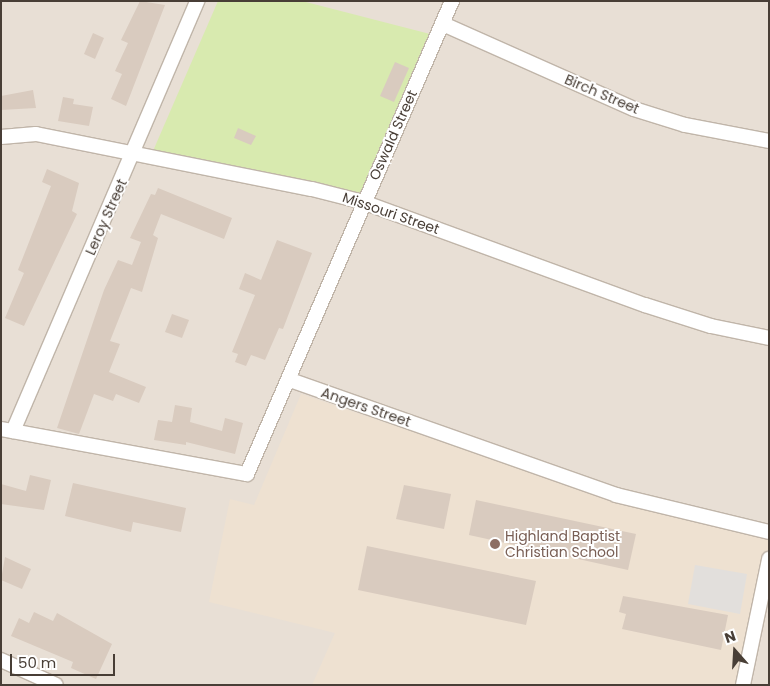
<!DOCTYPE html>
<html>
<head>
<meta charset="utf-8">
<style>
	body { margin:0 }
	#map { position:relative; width:770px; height:686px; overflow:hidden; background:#f4eee7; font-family:Poppins,sans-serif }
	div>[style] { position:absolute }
	.residential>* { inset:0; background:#e8dfd5 }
	.education>* { inset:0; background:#eee1d1 }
	.green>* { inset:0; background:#d8eaaf }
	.parking>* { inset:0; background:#e2dfdc }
	.building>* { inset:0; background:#d9cbbf }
	.roads { filter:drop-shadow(1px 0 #c0b5a9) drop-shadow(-1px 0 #c0b5a9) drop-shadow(0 1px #c0b5a9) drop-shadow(0 -1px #c0b5a9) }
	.minor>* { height:14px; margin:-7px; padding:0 7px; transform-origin:7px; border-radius:7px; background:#fff }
	.dots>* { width:14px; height:14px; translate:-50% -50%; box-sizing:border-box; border:2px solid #fff; border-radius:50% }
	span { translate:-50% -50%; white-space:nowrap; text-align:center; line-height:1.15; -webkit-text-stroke:4px #fff; paint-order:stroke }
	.street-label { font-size:14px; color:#483e36 }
	.education-label { font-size:14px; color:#785e54 }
	.left { translate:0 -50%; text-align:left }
	.frame { position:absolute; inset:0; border:2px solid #483e36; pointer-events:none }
	.north { position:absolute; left:710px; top:626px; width:50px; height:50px; -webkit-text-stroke:4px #fff; paint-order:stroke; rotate:341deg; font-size:14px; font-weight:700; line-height:20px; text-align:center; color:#483e36 }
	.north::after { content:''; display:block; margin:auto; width:18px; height:22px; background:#483e36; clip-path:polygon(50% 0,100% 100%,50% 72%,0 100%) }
	.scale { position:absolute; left:10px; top:654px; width:105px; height:22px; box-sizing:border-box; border:2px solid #483e36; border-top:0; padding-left:6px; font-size:15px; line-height:18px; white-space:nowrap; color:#483e36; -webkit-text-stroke:4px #fff; paint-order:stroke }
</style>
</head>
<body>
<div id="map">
	<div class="residential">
		<div style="clip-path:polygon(1px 1px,769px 1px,769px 685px,1px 685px)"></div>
	</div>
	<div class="education">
		<div style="clip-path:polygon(301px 394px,567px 484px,769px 532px,769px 557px,740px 685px,312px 685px,335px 633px,209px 602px,230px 499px,254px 505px)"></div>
	</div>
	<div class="green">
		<div style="clip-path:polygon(218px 1px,302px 1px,430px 34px,360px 196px,153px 151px)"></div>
	</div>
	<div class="parking">
		<div style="clip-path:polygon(695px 565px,747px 574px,740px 614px,688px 604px)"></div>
	</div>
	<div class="building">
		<div style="clip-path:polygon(140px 1px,165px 5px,126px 106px,111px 99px,122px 74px,115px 71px,128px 43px,121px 40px)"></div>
		<div style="clip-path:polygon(93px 33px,104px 38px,95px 59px,84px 54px)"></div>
		<div style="clip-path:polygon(395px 62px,409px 68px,394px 102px,380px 96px)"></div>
		<div style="clip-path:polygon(33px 90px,36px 108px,1px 110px,1px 96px)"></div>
		<div style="clip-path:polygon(63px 97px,74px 99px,73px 104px,93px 107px,89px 126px,58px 121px)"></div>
		<div style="clip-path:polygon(238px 128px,256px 136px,251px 145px,234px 138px)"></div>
		<div style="clip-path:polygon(47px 169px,79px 183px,72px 211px,77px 214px,24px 326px,5px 318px,24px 273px,18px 270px,51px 186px,42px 182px)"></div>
		<div style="clip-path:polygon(158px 188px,232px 218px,224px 239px,161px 214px,153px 235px,158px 238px,142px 292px,131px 288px,110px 341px,120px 344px,109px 372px,146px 387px,139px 403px,116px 394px,113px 401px,94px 394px,79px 434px,57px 428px,104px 290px,118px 260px,132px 265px,141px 242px,130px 238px,151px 194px,155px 195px)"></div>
		<div style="clip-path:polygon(277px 240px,312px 253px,283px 329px,279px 328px,265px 360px,251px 355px,246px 366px,235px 362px,238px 354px,232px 352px,255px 295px,239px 289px,245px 273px,261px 280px)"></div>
		<div style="clip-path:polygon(172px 314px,189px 320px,182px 338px,165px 332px)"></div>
		<div style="clip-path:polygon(175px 405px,192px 408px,190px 422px,222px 431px,225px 418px,243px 423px,235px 454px,186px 442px,186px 445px,154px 440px,158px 420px,172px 422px)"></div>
		<div style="clip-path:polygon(30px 475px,51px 480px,44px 510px,1px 504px,1px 484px,26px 491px)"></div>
		<div style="clip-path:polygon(73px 483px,186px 508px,181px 532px,133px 522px,131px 532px,65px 516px)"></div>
		<div style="clip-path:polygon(404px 485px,451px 494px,444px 529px,396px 519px)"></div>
		<div style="clip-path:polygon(476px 500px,636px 534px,628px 570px,469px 535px)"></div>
		<div style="clip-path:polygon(367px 546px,536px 581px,526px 625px,358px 590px)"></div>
		<div style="clip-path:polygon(5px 557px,31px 569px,22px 589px,1px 580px)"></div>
		<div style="clip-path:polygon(623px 596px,728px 615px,721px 650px,622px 629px,626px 614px,619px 612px)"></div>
		<div style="clip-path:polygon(34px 612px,53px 621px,57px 613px,112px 644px,96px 679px,71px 668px,73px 662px,11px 636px,19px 618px,29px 623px)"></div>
	</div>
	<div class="roads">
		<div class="minor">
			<div style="left:443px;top:24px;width:209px;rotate:24deg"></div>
			<div style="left:634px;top:109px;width:53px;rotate:17.4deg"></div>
			<div style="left:685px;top:125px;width:86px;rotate:10.8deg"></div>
			<div style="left:1px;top:137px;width:35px;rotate:-5deg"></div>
			<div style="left:36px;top:134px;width:281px;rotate:11.3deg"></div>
			<div style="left:312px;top:189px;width:53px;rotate:14.3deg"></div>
			<div style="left:363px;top:202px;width:300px;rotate:20.1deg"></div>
			<div style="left:645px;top:305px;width:69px;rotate:17.7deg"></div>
			<div style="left:711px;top:326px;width:59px;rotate:11.7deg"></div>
			<div style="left:290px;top:380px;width:346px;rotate:19.4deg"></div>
			<div style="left:616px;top:495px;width:157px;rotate:13.6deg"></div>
			<div style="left:1px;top:429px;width:250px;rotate:10.4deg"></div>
			<div style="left:247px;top:474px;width:516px;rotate:-66.57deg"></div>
			<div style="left:13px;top:431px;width:468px;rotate:-66.8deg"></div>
			<div style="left:1px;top:660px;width:60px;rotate:24.4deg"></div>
			<div style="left:743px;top:685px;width:129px;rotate:-78.3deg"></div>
		</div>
	</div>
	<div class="dots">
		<div style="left:495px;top:544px;background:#8d6e63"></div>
	</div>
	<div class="street-label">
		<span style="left:602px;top:94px;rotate:23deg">Birch Street</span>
		<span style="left:393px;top:135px;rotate:-66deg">Oswald Street</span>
		<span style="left:391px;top:213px;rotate:19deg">Missouri Street</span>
		<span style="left:106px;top:217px;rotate:-66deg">Leroy Street</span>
		<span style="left:366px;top:407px;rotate:19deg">Angers Street</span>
	</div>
	<div class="education-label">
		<span class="left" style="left:505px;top:544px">Highland Baptist<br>Christian School</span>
	</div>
	<div class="frame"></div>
	<div class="north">N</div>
	<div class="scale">50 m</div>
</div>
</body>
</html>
